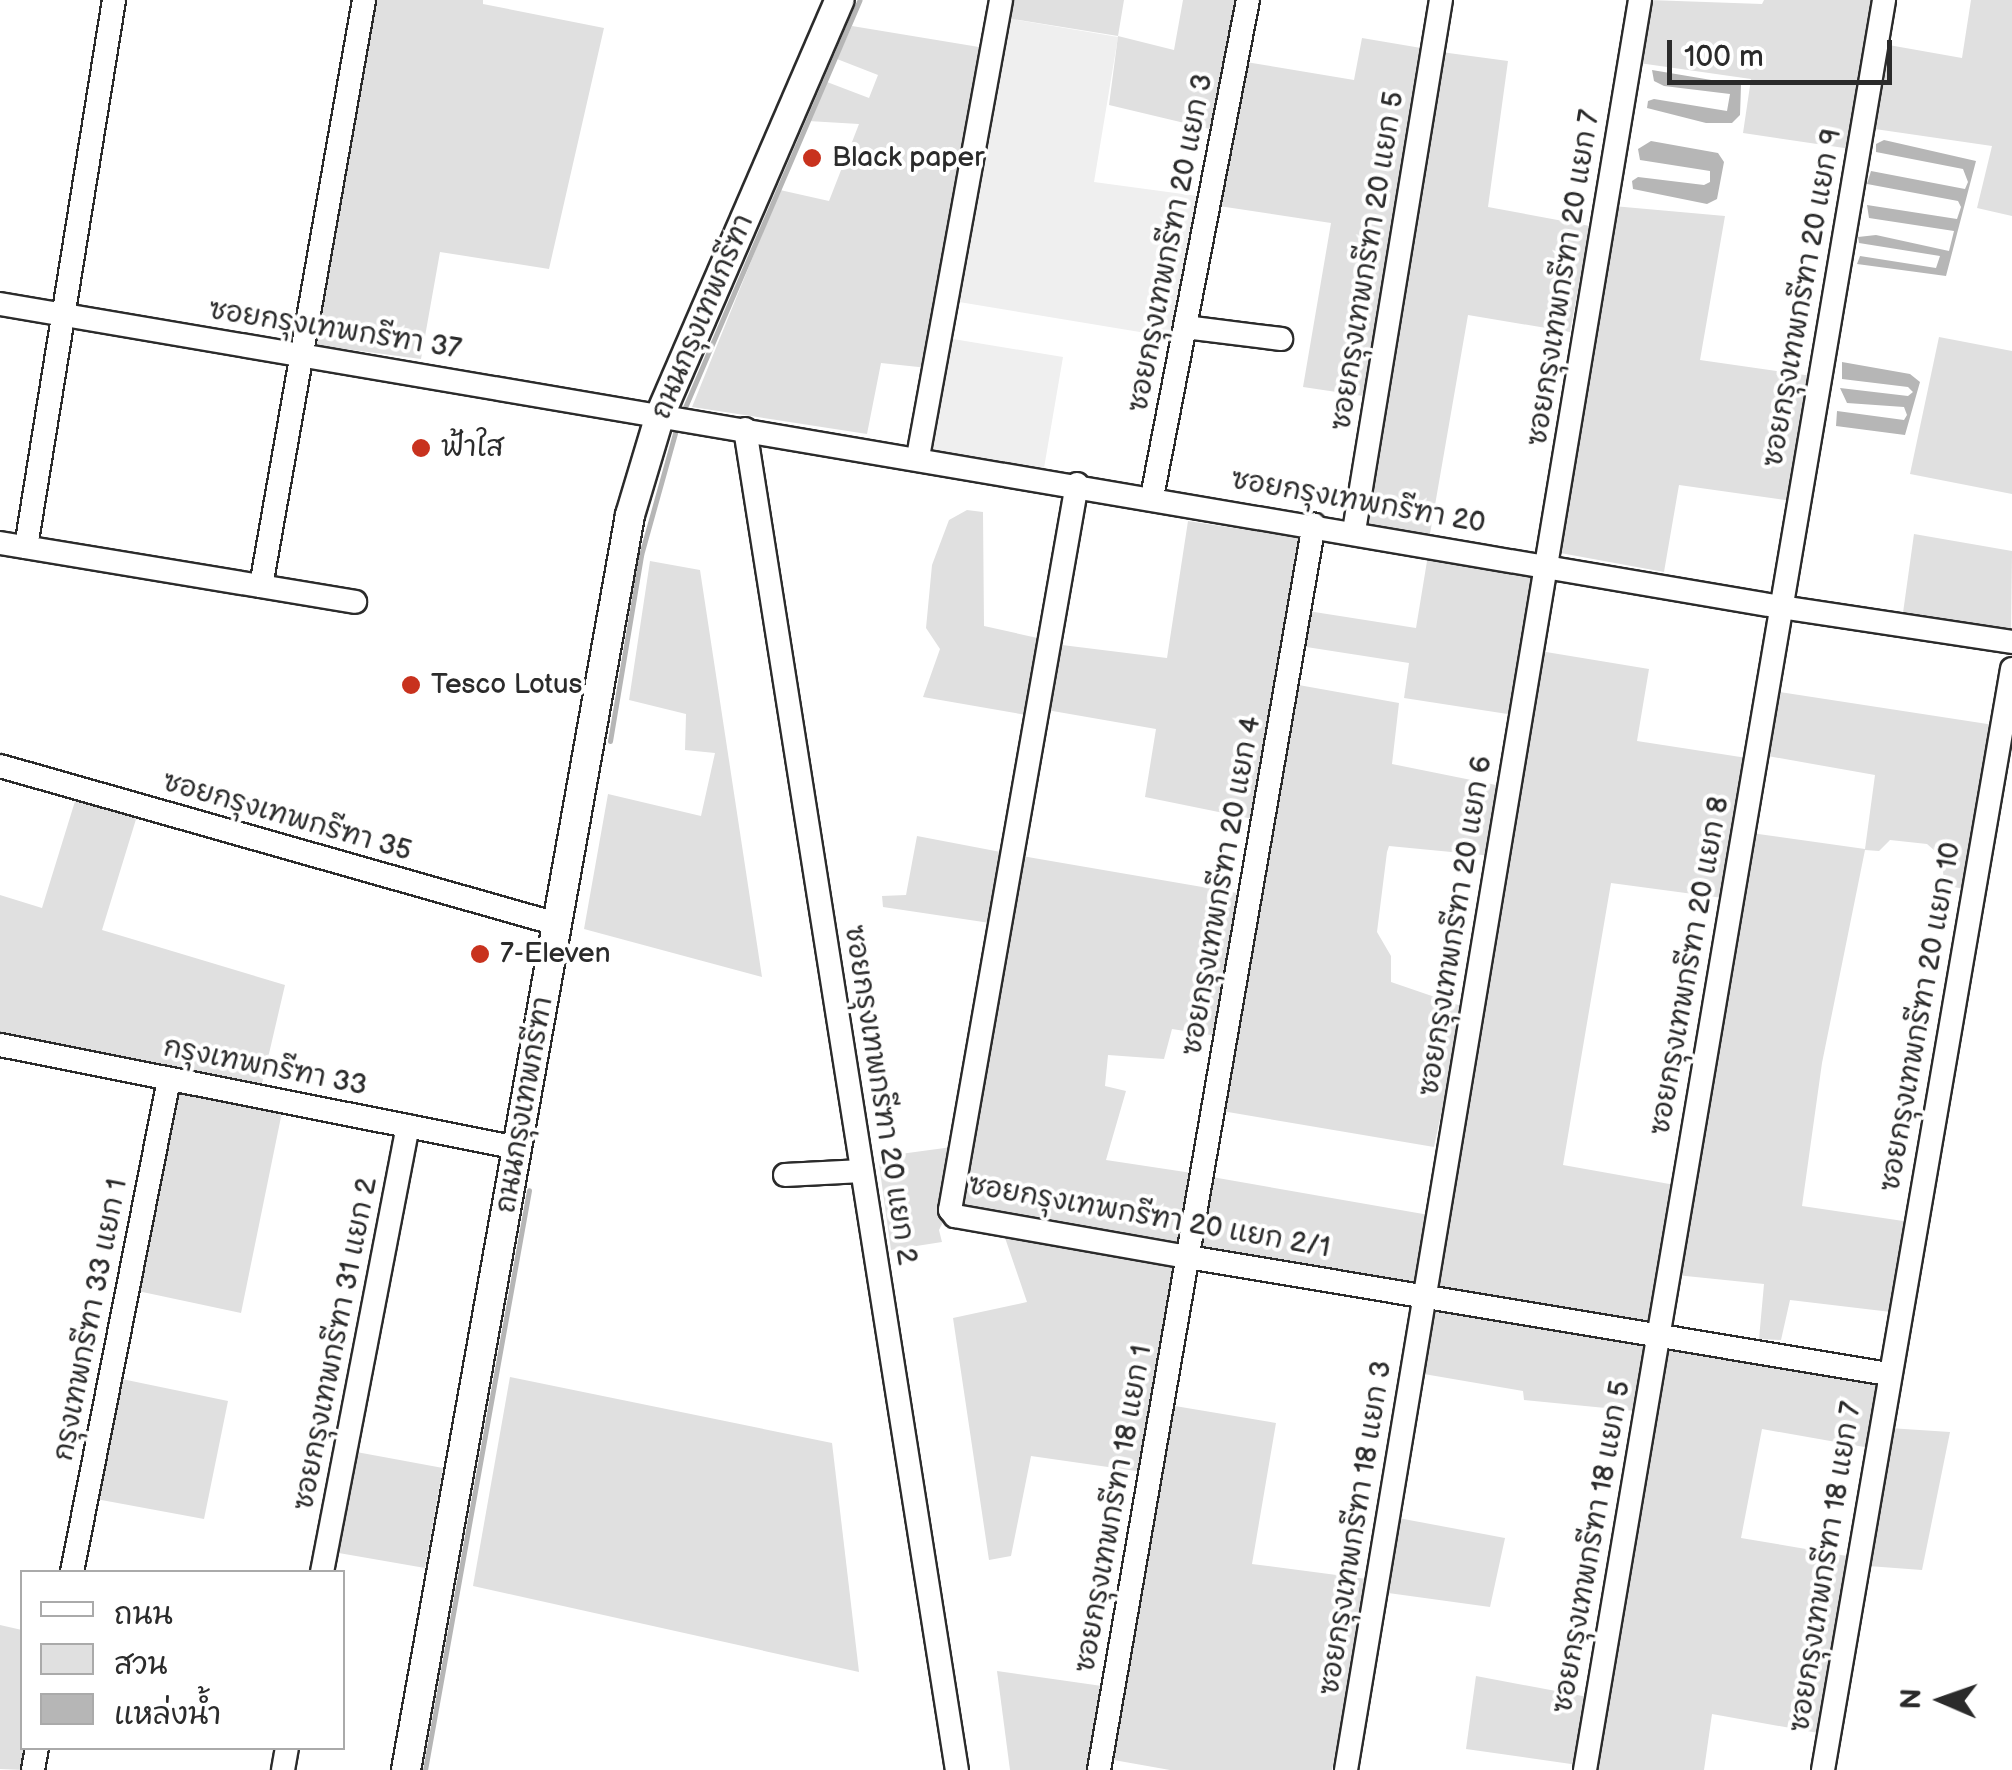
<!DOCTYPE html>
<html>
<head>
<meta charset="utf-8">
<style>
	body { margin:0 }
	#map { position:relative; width:2012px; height:1770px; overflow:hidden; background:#fff; font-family:"Balsamiq Sans","Playpen Sans Thai",sans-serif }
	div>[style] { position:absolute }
	.built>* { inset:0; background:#efefef }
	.green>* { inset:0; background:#e0e0e0 }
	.water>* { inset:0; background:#b6b6b6 }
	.stream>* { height:5px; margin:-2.5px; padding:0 2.5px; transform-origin:2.5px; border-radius:2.5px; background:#b6b6b6 }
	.roads { filter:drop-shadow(2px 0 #2b2b2b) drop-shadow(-2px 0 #2b2b2b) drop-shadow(0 2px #2b2b2b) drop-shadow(0 -2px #2b2b2b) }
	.minor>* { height:22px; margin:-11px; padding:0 11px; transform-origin:11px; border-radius:11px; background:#fff }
	.major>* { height:28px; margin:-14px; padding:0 14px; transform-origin:14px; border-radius:14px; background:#fff }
	.dots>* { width:28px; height:28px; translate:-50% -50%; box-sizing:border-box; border:5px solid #fff; border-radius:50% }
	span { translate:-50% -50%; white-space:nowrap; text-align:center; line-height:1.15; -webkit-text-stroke:8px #fff; paint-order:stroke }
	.poi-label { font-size:28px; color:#2b2b2b }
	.left { translate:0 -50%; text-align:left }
	.street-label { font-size:28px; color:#2b2b2b }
	.legend { position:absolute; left:20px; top:1570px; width:325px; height:180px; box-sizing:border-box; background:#fff; border:2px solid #aaa; margin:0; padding:12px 18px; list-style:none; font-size:30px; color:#2b2b2b }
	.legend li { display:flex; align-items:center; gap:20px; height:50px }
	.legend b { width:50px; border:2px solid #aaa }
	.north { position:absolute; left:1892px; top:1650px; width:100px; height:100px; -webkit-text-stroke:8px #fff; paint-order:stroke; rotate:272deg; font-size:28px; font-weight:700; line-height:40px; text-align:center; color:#2b2b2b }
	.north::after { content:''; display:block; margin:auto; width:35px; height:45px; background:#2b2b2b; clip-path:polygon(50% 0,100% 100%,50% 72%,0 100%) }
	.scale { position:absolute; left:1667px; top:40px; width:225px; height:45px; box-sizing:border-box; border:5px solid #2b2b2b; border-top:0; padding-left:12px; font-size:30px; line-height:35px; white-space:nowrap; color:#2b2b2b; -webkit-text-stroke:8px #fff; paint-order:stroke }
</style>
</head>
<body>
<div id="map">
	<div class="built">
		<div style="clip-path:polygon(1006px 18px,1118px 37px,1094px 182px,1205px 197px,1176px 338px,953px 301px)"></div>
		<div style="clip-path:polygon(947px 338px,1063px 357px,1044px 468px,929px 449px)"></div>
	</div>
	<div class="green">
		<div style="clip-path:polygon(370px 0,483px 0,483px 4px,604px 28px,549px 269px,440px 252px,421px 359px,315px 345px)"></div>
		<div style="clip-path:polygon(1010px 0,1124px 0,1118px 36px,1174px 50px,1183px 0,1238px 0,1218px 131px,1109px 105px,1118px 36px,1006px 18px)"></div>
		<div style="clip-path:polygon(1649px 0,1762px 4px,1764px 0,1875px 0,1851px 149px,1743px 133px,1751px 79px,1639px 63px)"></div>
		<div style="clip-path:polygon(1971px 0,2012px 0,2012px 216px,1977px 208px,1992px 146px,1868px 128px,1883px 44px,1962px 58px)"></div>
		<div style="clip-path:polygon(852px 26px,985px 48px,928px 368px,881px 363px,867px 434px,692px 407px,780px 190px,829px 201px,859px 124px,808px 121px,827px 82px,869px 98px,878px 75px,837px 59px)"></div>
		<div style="clip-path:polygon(1362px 38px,1427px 49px,1370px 397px,1303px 387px,1331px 223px,1219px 206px,1246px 62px,1354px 80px)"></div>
		<div style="clip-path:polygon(1441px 52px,1508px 61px,1488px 207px,1590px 226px,1570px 332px,1468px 315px,1430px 534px,1361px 524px)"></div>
		<div style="clip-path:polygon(1613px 206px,1725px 216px,1700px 360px,1812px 376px,1792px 501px,1679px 485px,1664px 572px,1555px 552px)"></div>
		<div style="clip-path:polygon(1939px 337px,2012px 351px,2012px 494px,1910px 474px)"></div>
		<div style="clip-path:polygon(967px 510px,983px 512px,984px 626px,1042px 639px,1026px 715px,923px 697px,940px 649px,926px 628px,932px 565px,949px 520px)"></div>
		<div style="clip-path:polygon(1188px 521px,1300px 538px,1253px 819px,1145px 797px,1156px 729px,1041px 709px,1054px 644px,1167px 658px)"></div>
		<div style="clip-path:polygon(1914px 534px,2012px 551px,2011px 632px,1903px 613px)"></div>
		<div style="clip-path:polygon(1428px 555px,1536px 577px,1514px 715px,1404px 698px,1409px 663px,1300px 646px,1308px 611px,1416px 628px)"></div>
		<div style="clip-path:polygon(650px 561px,700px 570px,762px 977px,584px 929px,608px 794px,701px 816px,715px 753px,685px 750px,686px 714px,629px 700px)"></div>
		<div style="clip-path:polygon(1540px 651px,1649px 669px,1637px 741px,1747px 758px,1723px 898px,1611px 883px,1587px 1023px,1563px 1165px,1675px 1185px,1650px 1328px,1430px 1290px)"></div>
		<div style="clip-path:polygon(1293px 684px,1399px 703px,1392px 764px,1501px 786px,1493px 856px,1389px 846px,1387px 852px,1377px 932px,1391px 956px,1391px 982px,1464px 1007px,1434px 1147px,1222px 1111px)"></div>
		<div style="clip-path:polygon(1773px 691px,1994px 725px,1964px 889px,1944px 885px,1942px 857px,1927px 844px,1890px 840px,1879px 851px,1865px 850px,1822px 1063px,1802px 1206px,1910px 1222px,1891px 1312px,1790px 1300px,1781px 1340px,1759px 1339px,1764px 1284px,1676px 1275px,1751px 833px,1865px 849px,1875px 775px,1762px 755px)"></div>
		<div style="clip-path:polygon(76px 798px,137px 816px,102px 930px,285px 985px,261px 1088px,0 1036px,0 895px,42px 908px)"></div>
		<div style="clip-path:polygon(917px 836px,1006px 853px,990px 923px,883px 907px,882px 896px,906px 895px)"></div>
		<div style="clip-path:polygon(1016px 855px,1243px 894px,1217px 1036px,1172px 1029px,1164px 1059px,1108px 1055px,1105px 1086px,1126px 1091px,1106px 1160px,1192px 1173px,1182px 1248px,962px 1211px,955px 1200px)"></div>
		<div style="clip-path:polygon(175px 1089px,283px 1107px,241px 1313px,133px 1290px)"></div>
		<div style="clip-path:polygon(952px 1147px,945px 1218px,939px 1230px,942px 1242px,891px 1250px,878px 1157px)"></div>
		<div style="clip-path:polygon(1212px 1177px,1429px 1215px,1418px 1287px,1201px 1249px)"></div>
		<div style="clip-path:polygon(1003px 1232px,1168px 1260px,1180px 1268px,1143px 1472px,1031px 1456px,1011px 1556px,989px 1560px,953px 1318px,1027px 1302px)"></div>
		<div style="clip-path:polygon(1437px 1303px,1648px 1340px,1636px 1411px,1524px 1400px,1523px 1391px,1418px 1373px,1427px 1312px)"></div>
		<div style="clip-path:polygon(1661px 1342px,1883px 1379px,1870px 1448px,1762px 1429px,1741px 1538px,1853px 1557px,1824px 1734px,1712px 1714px,1704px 1770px,1591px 1770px)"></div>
		<div style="clip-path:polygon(510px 1377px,832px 1443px,859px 1672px,473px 1586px)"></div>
		<div style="clip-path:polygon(117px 1378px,228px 1401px,204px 1519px,96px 1499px)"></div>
		<div style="clip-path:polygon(1169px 1405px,1276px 1423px,1252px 1564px,1367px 1579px,1332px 1770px,1170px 1770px,1108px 1759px)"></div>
		<div style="clip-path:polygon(1889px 1428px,1950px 1432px,1922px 1570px,1868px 1566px)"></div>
		<div style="clip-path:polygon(351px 1451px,443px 1468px,425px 1568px,333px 1552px)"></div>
		<div style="clip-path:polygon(1393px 1517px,1505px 1538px,1490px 1607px,1381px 1592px)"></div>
		<div style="clip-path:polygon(0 1625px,22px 1630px,22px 1748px,29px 1748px,25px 1770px,0 1769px)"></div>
		<div style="clip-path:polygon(997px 1671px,1109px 1687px,1094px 1770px,1010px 1770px)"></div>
		<div style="clip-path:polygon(1476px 1676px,1588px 1697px,1578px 1765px,1466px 1749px)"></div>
	</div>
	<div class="water">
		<div style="clip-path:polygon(1652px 70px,1741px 85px,1740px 115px,1732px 123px,1706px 123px,1647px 108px,1648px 101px,1654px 99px,1727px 111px,1730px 94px,1664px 86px,1654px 81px)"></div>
		<div style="clip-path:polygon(1884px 140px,1976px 161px,1946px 276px,1857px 264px,1860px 256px,1936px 268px,1940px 256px,1859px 243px,1858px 237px,1876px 235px,1949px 251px,1954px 231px,1869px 218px,1867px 205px,1957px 219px,1961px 207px,1958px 201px,1867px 184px,1871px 171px,1965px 189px,1968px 182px,1963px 169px,1876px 152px,1876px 144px)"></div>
		<div style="clip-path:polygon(1651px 141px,1718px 153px,1724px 162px,1717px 199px,1707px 204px,1633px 189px,1632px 181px,1638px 177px,1704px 185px,1710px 182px,1710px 171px,1640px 160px,1638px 149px)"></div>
		<div style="clip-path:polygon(1842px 362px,1910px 374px,1920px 382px,1905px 435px,1836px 426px,1837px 411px,1904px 420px,1907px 415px,1904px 407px,1847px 403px,1840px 388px,1908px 396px,1913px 392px,1908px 387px,1842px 379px)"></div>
	</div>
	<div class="stream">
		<div style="left:683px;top:412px;width:448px;rotate:-66.8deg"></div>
		<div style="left:610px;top:741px;width:189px;rotate:-80.5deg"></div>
		<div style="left:641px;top:555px;width:134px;rotate:-74.4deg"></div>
		<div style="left:425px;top:1770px;width:589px;rotate:-79.83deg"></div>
	</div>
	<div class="roads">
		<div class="minor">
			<div style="left:0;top:304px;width:1807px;rotate:9.66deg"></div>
			<div style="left:1781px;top:607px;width:234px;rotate:8.6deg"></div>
			<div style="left:1185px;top:327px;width:97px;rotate:7.1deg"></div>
			<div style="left:745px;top:429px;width:1358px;rotate:81.02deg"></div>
			<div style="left:918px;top:457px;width:464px;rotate:-79.7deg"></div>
			<div style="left:1077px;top:484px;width:737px;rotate:99.92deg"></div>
			<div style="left:950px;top:1210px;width:8px;rotate:50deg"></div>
			<div style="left:955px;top:1216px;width:237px;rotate:10deg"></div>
			<div style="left:1188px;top:1257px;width:710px;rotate:9.49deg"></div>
			<div style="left:1152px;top:497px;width:506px;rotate:-79.07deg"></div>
			<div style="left:1354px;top:531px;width:538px;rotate:-80.7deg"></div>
			<div style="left:0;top:543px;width:360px;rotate:9.4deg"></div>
			<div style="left:26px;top:547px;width:554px;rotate:-80.86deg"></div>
			<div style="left:261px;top:586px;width:595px;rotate:-80.03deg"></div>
			<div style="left:0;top:766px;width:579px;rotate:15.84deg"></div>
			<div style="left:0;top:1045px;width:528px;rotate:11.25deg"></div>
			<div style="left:785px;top:1175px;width:77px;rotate:-3deg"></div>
			<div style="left:72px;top:1572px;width:502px;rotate:-78.87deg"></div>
			<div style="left:322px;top:1572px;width:454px;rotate:-79.1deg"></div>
			<div style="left:33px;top:1770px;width:22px;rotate:-80deg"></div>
			<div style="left:283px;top:1770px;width:22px;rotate:-80deg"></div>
			<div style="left:1099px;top:1770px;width:1264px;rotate:-80.21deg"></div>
			<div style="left:1346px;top:1770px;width:1794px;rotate:-80.57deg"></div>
			<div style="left:1585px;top:1770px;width:1795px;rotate:-80.41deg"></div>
			<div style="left:1823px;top:1770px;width:1117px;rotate:-80.26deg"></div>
		</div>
		<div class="major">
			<div style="left:406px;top:1770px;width:1275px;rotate:-79.88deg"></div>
			<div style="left:630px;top:515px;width:104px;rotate:-73.3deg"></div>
			<div style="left:660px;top:415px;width:452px;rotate:-66.6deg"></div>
		</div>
	</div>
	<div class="dots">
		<div style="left:812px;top:158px;background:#c8321e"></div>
		<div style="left:421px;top:448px;background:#c8321e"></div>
		<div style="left:411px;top:685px;background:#c8321e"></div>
		<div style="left:480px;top:954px;background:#c8321e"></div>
	</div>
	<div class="poi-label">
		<span class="left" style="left:832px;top:158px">Black paper</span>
		<span class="left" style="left:441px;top:448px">ฟ้าใส</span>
		<span class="left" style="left:431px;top:685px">Tesco Lotus</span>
		<span class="left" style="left:500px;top:954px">7-Eleven</span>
	</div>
	<div class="street-label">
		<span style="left:1171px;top:243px;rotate:-79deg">ซอยกรุงเทพกรีฑา 20 แยก 3</span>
		<span style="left:1368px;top:261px;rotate:-81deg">ซอยกรุงเทพกรีฑา 20 แยก 5</span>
		<span style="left:1564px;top:278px;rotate:-81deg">ซอยกรุงเทพกรีฑา 20 แยก 7</span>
		<span style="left:1803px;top:298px;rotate:-80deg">ซอยกรุงเทพกรีฑา 20 แยก 9</span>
		<span style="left:703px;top:317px;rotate:-67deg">ถนนกรุงเทพกรีฑา</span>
		<span style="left:335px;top:330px;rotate:9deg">ซอยกรุงเทพกรีฑา 37</span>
		<span style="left:1358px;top:502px;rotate:10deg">ซอยกรุงเทพกรีฑา 20</span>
		<span style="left:287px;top:817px;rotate:16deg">ซอยกรุงเทพกรีฑา 35</span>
		<span style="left:1222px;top:886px;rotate:-80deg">ซอยกรุงเทพกรีฑา 20 แยก 4</span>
		<span style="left:1456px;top:926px;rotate:-81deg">ซอยกรุงเทพกรีฑา 20 แยก 6</span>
		<span style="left:1690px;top:966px;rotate:-80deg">ซอยกรุงเทพกรีฑา 20 แยก 8</span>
		<span style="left:1921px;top:1017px;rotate:-80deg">ซอยกรุงเทพกรีฑา 20 แยก 10</span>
		<span style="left:265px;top:1067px;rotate:11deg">กรุงเทพกรีฑา 33</span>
		<span style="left:880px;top:1095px;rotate:81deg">ซอยกรุงเทพกรีฑา 20 แยก 2</span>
		<span style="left:525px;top:1105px;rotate:-80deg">ถนนกรุงเทพกรีฑา</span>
		<span style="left:1149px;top:1217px;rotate:10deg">ซอยกรุงเทพกรีฑา 20 แยก 2/1</span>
		<span style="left:91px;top:1320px;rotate:-79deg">กรุงเทพกรีฑา 33 แยก 1</span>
		<span style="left:336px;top:1344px;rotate:-79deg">ซอยกรุงเทพกรีฑา 31 แยก 2</span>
		<span style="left:1114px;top:1509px;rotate:-80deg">ซอยกรุงเทพกรีฑา 18 แยก 1</span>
		<span style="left:1356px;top:1528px;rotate:-81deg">ซอยกรุงเทพกรีฑา 18 แยก 3</span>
		<span style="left:1592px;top:1547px;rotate:-80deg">ซอยกรุงเทพกรีฑา 18 แยก 5</span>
		<span style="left:1826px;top:1567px;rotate:-81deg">ซอยกรุงเทพกรีฑา 18 แยก 7</span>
	</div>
	<ul class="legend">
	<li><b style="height:12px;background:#fff"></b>ถนน</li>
	<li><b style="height:28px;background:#e0e0e0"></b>สวน</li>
	<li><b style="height:28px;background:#b6b6b6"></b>แหล่งน้ำ</li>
	</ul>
	<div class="north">N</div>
	<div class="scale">100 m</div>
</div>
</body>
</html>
